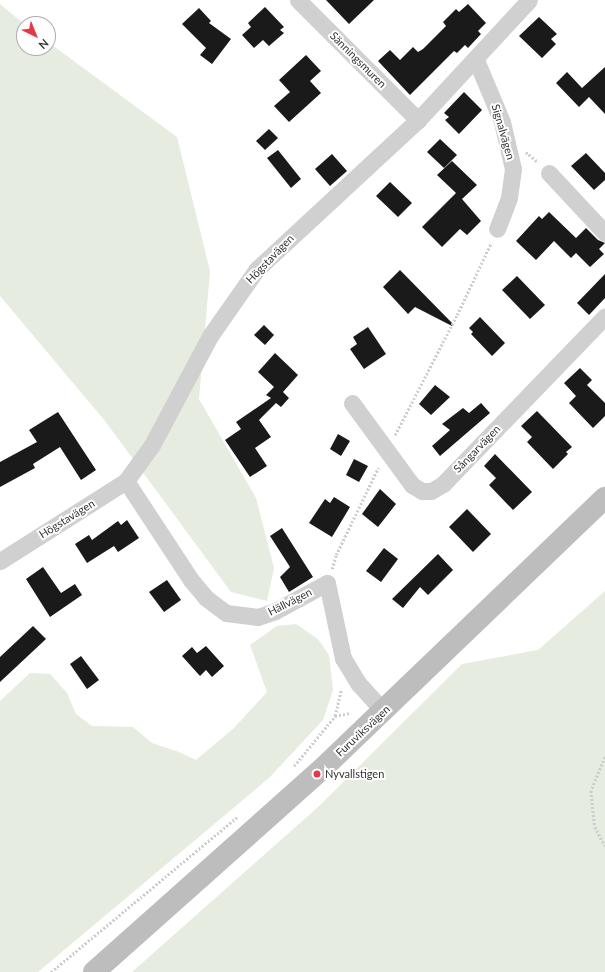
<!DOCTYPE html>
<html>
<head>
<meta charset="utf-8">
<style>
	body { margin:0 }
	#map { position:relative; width:605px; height:972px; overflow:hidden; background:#fff; font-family:Lato,sans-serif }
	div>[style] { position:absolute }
	.green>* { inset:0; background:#e6ecdf }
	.building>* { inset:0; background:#1a1a1a }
	.path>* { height:2.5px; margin-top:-1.25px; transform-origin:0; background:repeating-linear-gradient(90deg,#cdcdcd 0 2px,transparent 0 4px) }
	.street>* { height:17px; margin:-8.5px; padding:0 8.5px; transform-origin:8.5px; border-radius:8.5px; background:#d0d0d0 }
	.secondary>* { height:22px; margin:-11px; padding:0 11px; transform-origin:11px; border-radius:11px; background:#bdbdbd }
	.dots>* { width:11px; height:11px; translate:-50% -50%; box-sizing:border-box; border:2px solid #fff; border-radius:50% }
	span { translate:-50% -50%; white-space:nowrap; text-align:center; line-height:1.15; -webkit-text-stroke:4px #fff; paint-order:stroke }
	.street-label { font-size:11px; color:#333 }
	.poi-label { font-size:11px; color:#333 }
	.left { translate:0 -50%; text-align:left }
	.north { position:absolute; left:16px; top:16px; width:40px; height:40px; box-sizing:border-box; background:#fff; border:1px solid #adadad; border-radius:50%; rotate:137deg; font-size:11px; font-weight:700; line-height:16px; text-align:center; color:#333 }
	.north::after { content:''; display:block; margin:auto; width:14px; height:18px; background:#e63946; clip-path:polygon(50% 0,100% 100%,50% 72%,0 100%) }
</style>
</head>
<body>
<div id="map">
	<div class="green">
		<div style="clip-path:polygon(0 4px,24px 24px,24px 48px,48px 48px,48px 42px,177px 137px,210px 271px,199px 399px,256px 498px,274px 568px,267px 601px,231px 592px,105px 421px,0 296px)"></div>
		<div style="clip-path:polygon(605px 591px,605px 972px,132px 972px,317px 808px,462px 664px,538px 650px)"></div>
		<div style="clip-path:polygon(296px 624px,318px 639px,329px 655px,333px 690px,323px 720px,269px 778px,38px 972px,0 972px,0 701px,30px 673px,50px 674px,67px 693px,76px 714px,92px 726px,133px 727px,152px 743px,179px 752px,196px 760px,234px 728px,267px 692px,250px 645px,277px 626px)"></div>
	</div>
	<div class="building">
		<div style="clip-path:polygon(326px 0,374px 0,349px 24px)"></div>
		<div style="clip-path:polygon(468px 4px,486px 23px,478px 31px,481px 34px,468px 48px,465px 45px,457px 53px,454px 51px,410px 95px,378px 61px,390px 50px,400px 60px,413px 47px,418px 52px,423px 49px,446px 26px,443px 22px,456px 9px,459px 12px)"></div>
		<div style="clip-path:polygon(265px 7px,284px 27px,280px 30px,284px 33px,269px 46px,263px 40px,254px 48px,242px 35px,251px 27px,248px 23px)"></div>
		<div style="clip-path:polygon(199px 8px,211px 21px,209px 23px,231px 39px,212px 64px,200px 55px,206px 48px,182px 24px)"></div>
		<div style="clip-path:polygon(539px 17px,557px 34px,551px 39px,556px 44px,542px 58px,519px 36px)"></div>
		<div style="clip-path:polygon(306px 55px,321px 71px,310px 81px,321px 93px,289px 122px,274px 106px,290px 92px,279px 80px)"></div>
		<div style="clip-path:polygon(605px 67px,605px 114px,589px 97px,579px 107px,556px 83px,567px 72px,582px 88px)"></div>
		<div style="clip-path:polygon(464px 92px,482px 110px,459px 134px,445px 120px,449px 117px,444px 113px)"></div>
		<div style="clip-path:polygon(269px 129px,278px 138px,265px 150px,256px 141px)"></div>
		<div style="clip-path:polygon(440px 139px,457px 155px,444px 168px,427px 152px)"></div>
		<div style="clip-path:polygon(278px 150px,301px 179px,291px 188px,267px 158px)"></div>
		<div style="clip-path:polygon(586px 153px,605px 173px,605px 180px,594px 190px,571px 166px)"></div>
		<div style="clip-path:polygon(332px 154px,347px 171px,330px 186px,315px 169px)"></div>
		<div style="clip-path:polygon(452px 161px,477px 185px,462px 199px,481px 221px,467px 235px,460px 229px,442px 247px,422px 227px,456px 193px,437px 175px)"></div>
		<div style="clip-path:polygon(390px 182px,412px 203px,398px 217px,376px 196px)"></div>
		<div style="clip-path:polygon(549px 212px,576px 238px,586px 228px,598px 240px,605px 243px,599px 249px,604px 254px,590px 267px,576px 253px,571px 258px,554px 241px,536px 260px,516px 241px,539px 216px,542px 219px)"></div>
		<div style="clip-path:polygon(400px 270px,453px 324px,452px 326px,415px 307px,408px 314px,383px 287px)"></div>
		<div style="clip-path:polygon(605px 274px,605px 298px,589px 315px,577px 303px)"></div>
		<div style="clip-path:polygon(517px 276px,545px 305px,530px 319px,502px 290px)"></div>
		<div style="clip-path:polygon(480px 317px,505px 343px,492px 356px,471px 334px,473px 332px,469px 328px)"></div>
		<div style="clip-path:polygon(264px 325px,274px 335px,265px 345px,254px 335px)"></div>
		<div style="clip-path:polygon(368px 327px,386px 354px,364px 369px,350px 349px,357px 344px,353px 337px)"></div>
		<div style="clip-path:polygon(275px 353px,298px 375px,283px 392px,289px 398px,281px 407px,276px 403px,259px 420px,271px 437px,255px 448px,267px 466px,250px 477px,225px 440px,241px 429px,236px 422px,271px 398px,266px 395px,274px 387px,258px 372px)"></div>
		<div style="clip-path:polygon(580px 368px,592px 380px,587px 385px,605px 403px,605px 416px,593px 428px,569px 403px,576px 396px,564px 383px)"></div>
		<div style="clip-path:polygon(435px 385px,450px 397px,431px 415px,419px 404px)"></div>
		<div style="clip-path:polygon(481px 403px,490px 413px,440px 456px,432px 446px,450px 430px,442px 424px,463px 408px,469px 413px)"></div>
		<div style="clip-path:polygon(537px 411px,572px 447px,566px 452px,568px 454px,553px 469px,527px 442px,532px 437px,521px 426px)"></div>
		<div style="clip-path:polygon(58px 412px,96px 470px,81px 480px,60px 447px,33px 464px,35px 468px,0 487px,0 462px,37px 442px,29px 430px)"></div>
		<div style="clip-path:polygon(338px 434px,350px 441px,341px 456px,330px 449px)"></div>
		<div style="clip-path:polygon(495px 454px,532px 492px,513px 510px,489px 485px,496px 478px,484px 466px)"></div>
		<div style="clip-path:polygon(354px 459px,368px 466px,359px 482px,346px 475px)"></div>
		<div style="clip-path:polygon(380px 489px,396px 504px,378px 527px,362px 514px)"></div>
		<div style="clip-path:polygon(334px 497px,350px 507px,332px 537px,309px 523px,325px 499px,330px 503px)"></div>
		<div style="clip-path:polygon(467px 509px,491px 534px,473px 552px,449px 527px)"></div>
		<div style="clip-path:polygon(127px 520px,139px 538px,118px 552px,114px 546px,87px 563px,75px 544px,89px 535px,92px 540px,118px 521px,121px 525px)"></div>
		<div style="clip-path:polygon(282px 528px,313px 577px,289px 592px,280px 577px,290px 567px,270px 536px)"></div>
		<div style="clip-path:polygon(384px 548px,398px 559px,381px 582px,366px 571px)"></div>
		<div style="clip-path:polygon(438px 554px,453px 570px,428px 595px,420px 587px,403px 608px,392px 599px)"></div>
		<div style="clip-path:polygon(43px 567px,61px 593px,75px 584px,82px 595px,50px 617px,26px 579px)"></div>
		<div style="clip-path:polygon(167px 580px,181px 600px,164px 612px,149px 592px)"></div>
		<div style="clip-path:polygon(33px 626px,46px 639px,0 682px,0 657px)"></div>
		<div style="clip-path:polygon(206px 646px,224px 666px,212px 677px,206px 670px,200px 676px,182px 656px,192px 647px,197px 653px)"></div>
		<div style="clip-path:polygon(81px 656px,99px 680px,87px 689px,70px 664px)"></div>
	</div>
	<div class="path">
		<div style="left:526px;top:152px;width:16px;rotate:40deg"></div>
		<div style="left:395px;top:435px;width:135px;rotate:-62.7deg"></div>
		<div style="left:457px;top:315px;width:80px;rotate:-64.7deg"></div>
		<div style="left:332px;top:569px;width:15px;rotate:-74deg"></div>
		<div style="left:336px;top:555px;width:97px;rotate:-64.2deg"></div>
		<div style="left:335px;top:716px;width:15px;rotate:-11deg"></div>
		<div style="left:605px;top:757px;width:37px;rotate:112deg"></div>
		<div style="left:591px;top:791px;width:36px;rotate:84deg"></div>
		<div style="left:595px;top:827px;width:21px;rotate:62deg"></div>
		<div style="left:294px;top:766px;width:65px;rotate:-50.6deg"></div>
		<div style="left:335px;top:716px;width:28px;rotate:-77deg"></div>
		<div style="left:51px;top:972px;width:242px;rotate:-39.8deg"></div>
	</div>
	<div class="street">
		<div style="left:298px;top:0;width:170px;rotate:45deg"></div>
		<div style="left:476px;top:60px;width:67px;rotate:67.2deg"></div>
		<div style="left:502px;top:122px;width:48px;rotate:76.8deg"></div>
		<div style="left:513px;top:169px;width:29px;rotate:98deg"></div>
		<div style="left:509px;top:198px;width:33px;rotate:111deg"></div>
		<div style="left:549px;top:173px;width:82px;rotate:47deg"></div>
		<div style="left:352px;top:403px;width:102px;rotate:53.8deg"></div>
		<div style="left:412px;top:485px;width:12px;rotate:31deg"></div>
		<div style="left:422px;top:491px;width:9px"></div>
		<div style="left:431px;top:491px;width:14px;rotate:-30deg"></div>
		<div style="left:443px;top:484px;width:233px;rotate:-46deg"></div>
		<div style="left:126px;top:481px;width:118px;rotate:56.7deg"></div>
		<div style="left:191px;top:580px;width:23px;rotate:50deg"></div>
		<div style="left:206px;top:598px;width:25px;rotate:37deg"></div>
		<div style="left:226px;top:613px;width:32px;rotate:7deg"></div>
		<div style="left:258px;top:617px;width:18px;rotate:-19deg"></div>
		<div style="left:275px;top:611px;width:59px;rotate:-28.3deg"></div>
		<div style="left:327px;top:583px;width:77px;rotate:78deg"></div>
		<div style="left:343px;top:658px;width:29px;rotate:59deg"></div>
		<div style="left:358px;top:683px;width:39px;rotate:48deg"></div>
		<div style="left:0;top:561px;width:149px;rotate:-32.4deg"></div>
		<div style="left:126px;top:481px;width:44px;rotate:-54.2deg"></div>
		<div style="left:152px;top:445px;width:123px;rotate:-62deg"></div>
		<div style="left:210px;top:336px;width:82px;rotate:-55deg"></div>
		<div style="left:257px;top:269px;width:219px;rotate:-42.8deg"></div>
		<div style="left:418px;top:120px;width:163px;rotate:-47.2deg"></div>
	</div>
	<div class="secondary">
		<div style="left:94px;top:972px;width:305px;rotate:-41.7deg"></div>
		<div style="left:322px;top:769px;width:392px;rotate:-43.8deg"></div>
	</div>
	<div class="dots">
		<div style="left:317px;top:774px;background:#e63946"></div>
	</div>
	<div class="street-label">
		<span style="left:358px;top:60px;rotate:45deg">Sänningsmuren</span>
		<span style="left:503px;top:132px;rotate:74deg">Signalvägen</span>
		<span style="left:270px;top:259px;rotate:-46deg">Högstavägen</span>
		<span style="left:477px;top:449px;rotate:-46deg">Sångarvägen</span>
		<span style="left:67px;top:519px;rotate:-32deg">Högstavägen</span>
		<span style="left:290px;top:602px;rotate:-27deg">Hällvägen</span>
		<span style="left:363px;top:731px;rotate:-43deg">Furuviksvägen</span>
	</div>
	<div class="poi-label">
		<span class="left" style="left:325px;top:774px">Nyvallstigen</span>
	</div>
	<div class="north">N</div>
</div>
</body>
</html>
